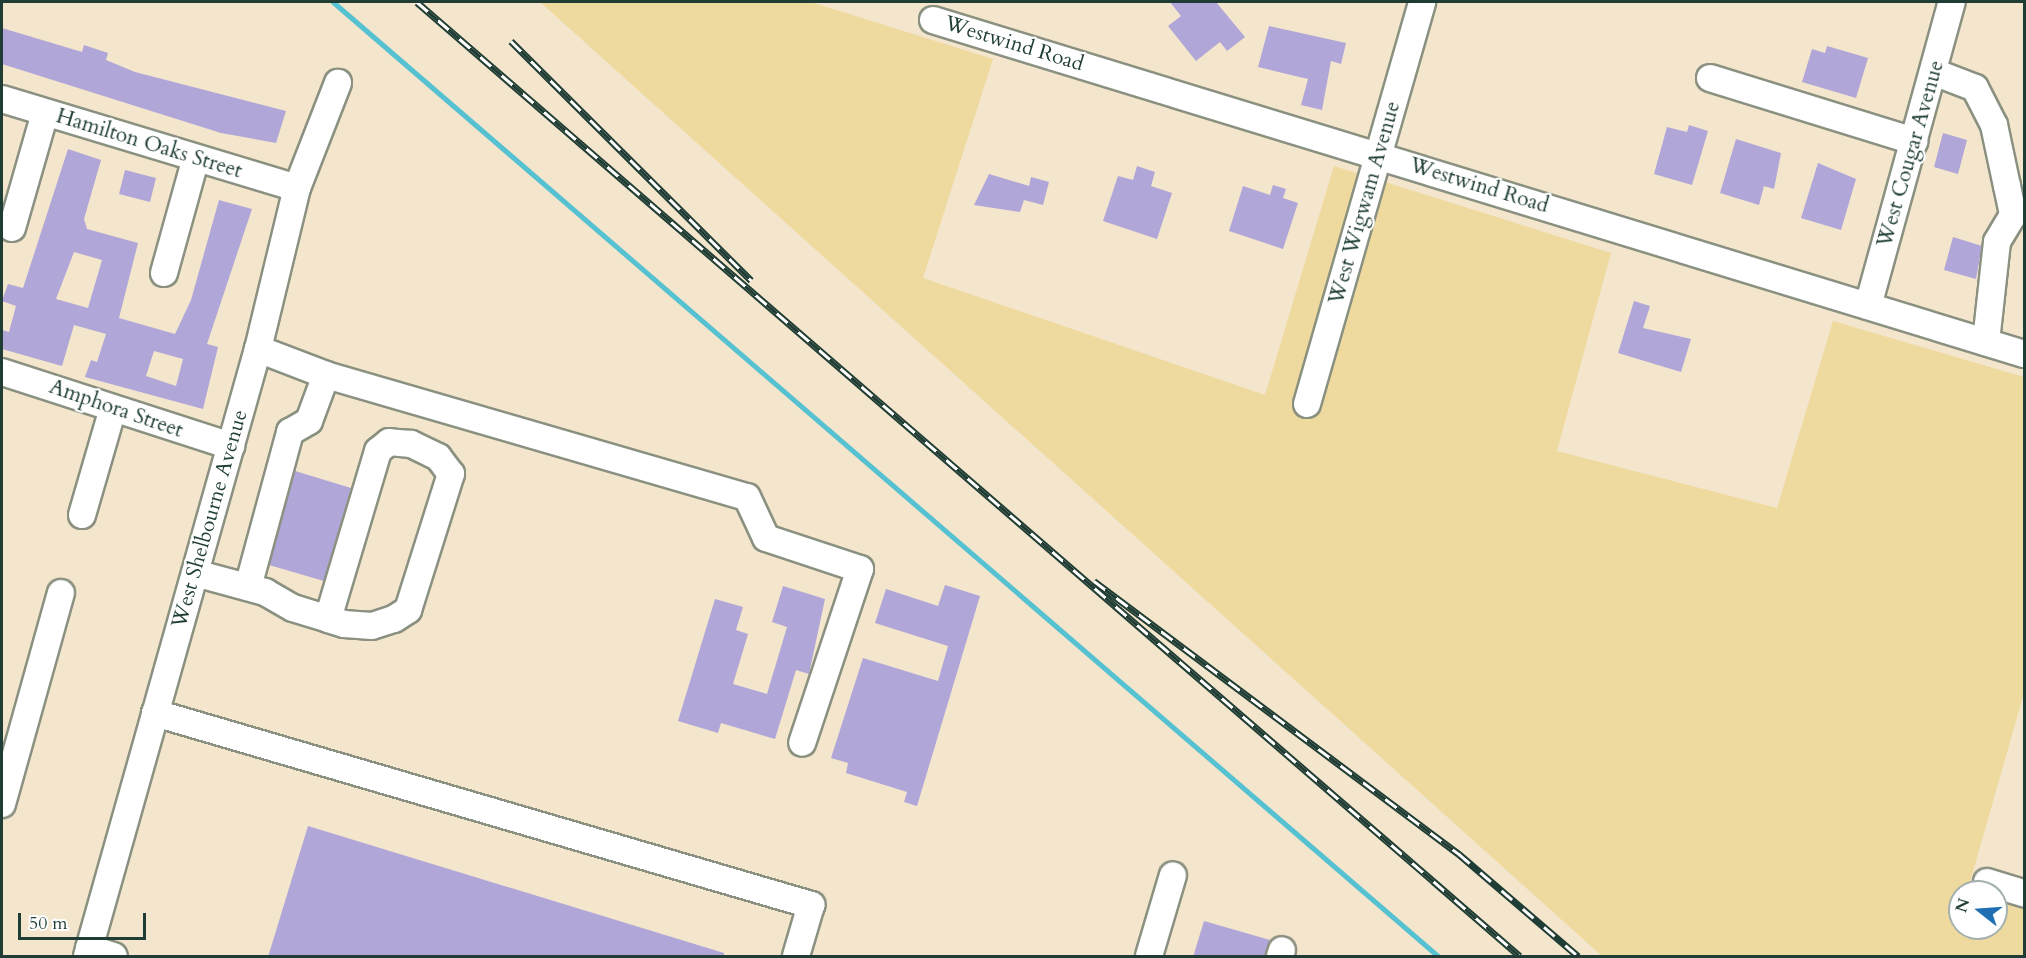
<!DOCTYPE html>
<html>
<head>
<meta charset="utf-8">
<style>
	body { margin:0 }
	#map { position:relative; width:2026px; height:958px; overflow:hidden; background:#f4e5cd; font-family:Cardo,serif }
	div>[style] { position:absolute }
	.sand>* { inset:0; background:#eeda9e }
	.stream>* { height:5px; margin:-2.5px; padding:0 2.5px; transform-origin:2.5px; border-radius:2.5px; background:#56c2d1 }
	.building>* { inset:0; background:#b0a6d8 }
	.roads { filter:drop-shadow(2px 0 #8a9180) drop-shadow(-2px 0 #8a9180) drop-shadow(0 2px #8a9180) drop-shadow(0 -2px #8a9180) }
	.minor>* { height:26px; margin:-13px; padding:0 13px; transform-origin:13px; border-radius:13px; background:#fff }
	.rail>* { height:7px; margin-top:-3.5px; transform-origin:0; background:repeating-linear-gradient(90deg,#fff 0 14px,#1f3d34 0 28px); box-sizing:border-box; border-block:2px solid #1f3d34 }
	span { translate:-50% -50%; white-space:nowrap; text-align:center; line-height:1.15; -webkit-text-stroke:4.5px #fff; paint-order:stroke }
	.street-label { font-size:21px; color:#1f3d34 }
	.frame { position:absolute; inset:0; border:3px solid #1f3d34; pointer-events:none }
	.north { position:absolute; left:1948px; top:880px; width:60px; height:60px; box-sizing:border-box; background:#fff; border:2px solid #a5b1ae; border-radius:50%; rotate:287deg; font-size:16px; font-weight:700; line-height:24px; text-align:center; color:#1f3d34 }
	.north::after { content:''; display:block; margin:auto; width:21px; height:27px; background:#1f6fb2; clip-path:polygon(50% 0,100% 100%,50% 72%,0 100%) }
	.scale { position:absolute; left:18px; top:913px; width:128px; height:27px; box-sizing:border-box; border:3px solid #1f3d34; border-top:0; padding-left:8px; font-size:18px; line-height:21px; white-space:nowrap; color:#1f3d34; -webkit-text-stroke:4px #fff; paint-order:stroke }
</style>
</head>
<body>
<div id="map">
	<div class="sand">
		<div style="clip-path:polygon(540px 2px,811px 2px,993px 59px,923px 278px,1265px 395px,1334px 166px,1611px 253px,1557px 451px,1777px 508px,1833px 321px,2024px 377px,2024px 693px,1968px 889px,1976px 892px,1960px 892px,1960px 928px,1996px 928px,1996px 898px,2024px 906px,2024px 956px,1602px 956px)"></div>
	</div>
	<div class="stream">
		<div style="left:333px;top:2px;width:1460px;rotate:40.81deg"></div>
	</div>
	<div class="building">
		<div style="clip-path:polygon(1170px 2px,1216px 2px,1245px 37px,1227px 51px,1220px 42px,1196px 61px,1168px 26px,1181px 16px)"></div>
		<div style="clip-path:polygon(1269px 26px,1346px 43px,1341px 64px,1331px 61px,1322px 110px,1301px 105px,1308px 79px,1258px 67px)"></div>
		<div style="clip-path:polygon(2px 28px,82px 52px,84px 45px,108px 53px,106px 60px,135px 72px,286px 111px,276px 143px,221px 133px,2px 64px)"></div>
		<div style="clip-path:polygon(1827px 46px,1868px 58px,1856px 98px,1802px 82px,1812px 49px,1825px 53px)"></div>
		<div style="clip-path:polygon(1689px 125px,1708px 131px,1692px 185px,1654px 174px,1667px 127px,1687px 132px)"></div>
		<div style="clip-path:polygon(1943px 133px,1967px 140px,1958px 174px,1934px 167px)"></div>
		<div style="clip-path:polygon(1736px 139px,1781px 153px,1774px 189px,1764px 186px,1759px 205px,1720px 193px)"></div>
		<div style="clip-path:polygon(evenodd,68px 149px,101px 160px,84px 219px,87px 229px,138px 243px,119px 318px,175px 334px,191px 300px,219px 200px,252px 209px,207px 344px,218px 347px,203px 409px,85px 377px,91px 360px,97px 362px,106px 334px,74px 325px,62px 366px,2px 349px,2px 330px,9px 332px,16px 306px,2px 301px,8px 284px,23px 288px,68px 149px,74px 252px,102px 260px,88px 308px,56px 299px,74px 252px,68px 149px,154px 351px,183px 359px,176px 386px,146px 376px,154px 351px)"></div>
		<div style="clip-path:polygon(1818px 163px,1856px 179px,1841px 230px,1801px 218px)"></div>
		<div style="clip-path:polygon(1137px 166px,1155px 172px,1151px 186px,1172px 193px,1157px 239px,1103px 221px,1118px 176px,1133px 180px)"></div>
		<div style="clip-path:polygon(125px 170px,156px 178px,150px 202px,119px 194px)"></div>
		<div style="clip-path:polygon(989px 174px,1029px 186px,1031px 177px,1049px 182px,1043px 205px,1024px 200px,1020px 212px,974px 205px)"></div>
		<div style="clip-path:polygon(1273px 185px,1286px 189px,1283px 198px,1298px 203px,1283px 249px,1229px 231px,1243px 186px,1270px 195px)"></div>
		<div style="clip-path:polygon(1953px 237px,1982px 246px,1976px 279px,1944px 270px)"></div>
		<div style="clip-path:polygon(1634px 301px,1650px 306px,1643px 328px,1691px 339px,1681px 372px,1618px 353px)"></div>
		<div style="clip-path:polygon(295px 471px,351px 488px,324px 581px,269px 565px)"></div>
		<div style="clip-path:polygon(945px 585px,980px 596px,917px 806px,904px 802px,907px 792px,846px 773px,848px 763px,831px 758px,863px 658px,938px 681px,948px 646px,875px 623px,886px 589px,938px 606px)"></div>
		<div style="clip-path:polygon(783px 586px,825px 599px,809px 674px,796px 670px,775px 739px,721px 723px,718px 733px,678px 721px,715px 599px,743px 607px,736px 630px,748px 634px,733px 684px,767px 694px,787px 627px,772px 622px)"></div>
		<div style="clip-path:polygon(308px 826px,724px 953px,724px 957px,268px 957px)"></div>
		<div style="clip-path:polygon(1204px 921px,1270px 940px,1265px 957px,1193px 957px)"></div>
	</div>
	<div class="roads">
		<div class="minor">
			<div style="left:933px;top:20px;width:1141px;rotate:17.02deg"></div>
			<div style="left:1934px;top:72px;width:44px;rotate:21.3deg"></div>
			<div style="left:1975px;top:88px;width:42px;rotate:62.8deg"></div>
			<div style="left:1994px;top:125px;width:62px;rotate:78deg"></div>
			<div style="left:2007px;top:186px;width:30px;rotate:78deg"></div>
			<div style="left:2013px;top:215px;width:31px;rotate:121deg"></div>
			<div style="left:1997px;top:242px;width:101px;rotate:96.3deg"></div>
			<div style="left:1710px;top:78px;width:214px;rotate:17.2deg"></div>
			<div style="left:2px;top:99px;width:308px;rotate:16.8deg"></div>
			<div style="left:12px;top:228px;width:120px;rotate:-74deg"></div>
			<div style="left:164px;top:273px;width:119px;rotate:-74.5deg"></div>
			<div style="left:1868px;top:306px;width:315px;rotate:-74.6deg"></div>
			<div style="left:2px;top:372px;width:241px;rotate:17.9deg"></div>
			<div style="left:326px;top:375px;width:438px;rotate:16.2deg"></div>
			<div style="left:747px;top:497px;width:45px;rotate:65.1deg"></div>
			<div style="left:766px;top:538px;width:99px;rotate:18.3deg"></div>
			<div style="left:860px;top:569px;width:183px;rotate:108.4deg"></div>
			<div style="left:1307px;top:404px;width:418px;rotate:-74deg"></div>
			<div style="left:82px;top:515px;width:111px;rotate:-73.8deg"></div>
			<div style="left:195px;top:573px;width:73px;rotate:15.2deg"></div>
			<div style="left:265px;top:592px;width:32px;rotate:30deg"></div>
			<div style="left:293px;top:608px;width:37px;rotate:17deg"></div>
			<div style="left:328px;top:619px;width:17px;rotate:17deg"></div>
			<div style="left:344px;top:624px;width:28px;rotate:4deg"></div>
			<div style="left:372px;top:626px;width:23px;rotate:-18deg"></div>
			<div style="left:394px;top:619px;width:17px;rotate:-33deg"></div>
			<div style="left:408px;top:610px;width:143px;rotate:-72.5deg"></div>
			<div style="left:451px;top:474px;width:21px;rotate:-127deg"></div>
			<div style="left:438px;top:457px;width:30px;rotate:-154deg"></div>
			<div style="left:411px;top:444px;width:22px;rotate:-175deg"></div>
			<div style="left:389px;top:442px;width:14px;rotate:141deg"></div>
			<div style="left:378px;top:451px;width:175px;rotate:106.6deg"></div>
			<div style="left:248px;top:587px;width:161px;rotate:-74.8deg"></div>
			<div style="left:290px;top:432px;width:22px;rotate:-30deg"></div>
			<div style="left:309px;top:421px;width:49px;rotate:-69.7deg"></div>
			<div style="left:326px;top:375px;width:73px;rotate:-159.1deg"></div>
			<div style="left:155px;top:713px;width:684px;rotate:16.31deg"></div>
			<div style="left:811px;top:905px;width:53px;rotate:106.4deg"></div>
			<div style="left:2px;top:804px;width:219px;rotate:-74.4deg"></div>
			<div style="left:1987px;top:882px;width:39px;rotate:17deg"></div>
			<div style="left:89px;top:948px;width:26px;rotate:18deg"></div>
			<div style="left:87px;top:956px;width:631px;rotate:-74.27deg"></div>
			<div style="left:258px;top:349px;width:166px;rotate:-76.4deg"></div>
			<div style="left:297px;top:188px;width:113px;rotate:-68.7deg"></div>
			<div style="left:1149px;top:956px;width:84px;rotate:-73.5deg"></div>
			<div style="left:1280px;top:956px;width:6px;rotate:-72deg"></div>
		</div>
	</div>
	<div class="rail">
		<div style="left:417px;top:2px;width:1458px;rotate:40.86deg"></div>
		<div style="left:511px;top:41px;width:339px;rotate:44.9deg"></div>
		<div style="left:1094px;top:581px;width:456px;rotate:36.8deg"></div>
		<div style="left:1459px;top:854px;width:157px;rotate:40.6deg"></div>
	</div>
	<div class="street-label">
		<span style="left:1014px;top:44px;rotate:17deg">Westwind Road</span>
		<span style="left:149px;top:144px;rotate:17deg">Hamilton Oaks Street</span>
		<span style="left:1911px;top:154px;rotate:-74deg">West Cougar Avenue</span>
		<span style="left:1479px;top:186px;rotate:17deg">Westwind Road</span>
		<span style="left:1365px;top:203px;rotate:-74deg">West Wigwam Avenue</span>
		<span style="left:116px;top:409px;rotate:19deg">Amphora Street</span>
		<span style="left:210px;top:519px;rotate:-74deg">West Shelbourne Avenue</span>
	</div>
	<div class="frame"></div>
	<div class="north">N</div>
	<div class="scale">50 m</div>
</div>
</body>
</html>
